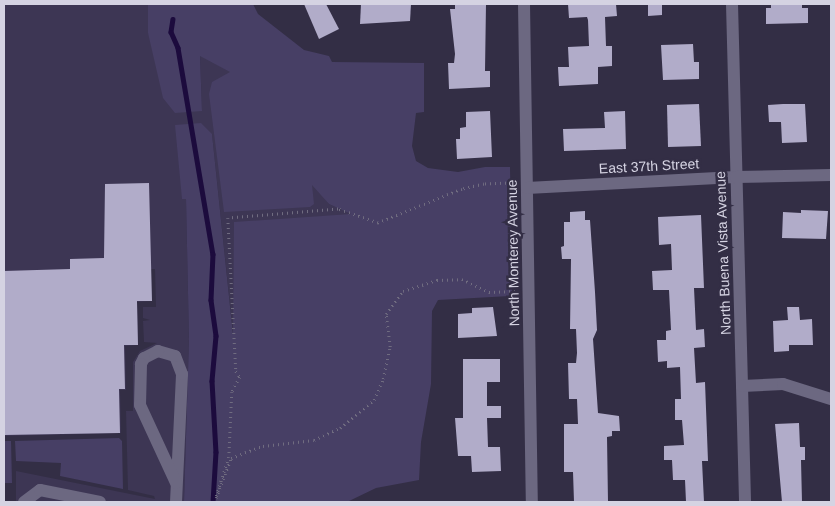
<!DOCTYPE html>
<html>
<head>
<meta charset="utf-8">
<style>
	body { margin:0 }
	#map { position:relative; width:835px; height:506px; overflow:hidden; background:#332e45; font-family:Arial,sans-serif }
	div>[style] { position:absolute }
	.built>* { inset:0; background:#3d3654 }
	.green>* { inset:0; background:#473f65 }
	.stream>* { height:4.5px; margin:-2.25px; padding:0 2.25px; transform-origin:2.25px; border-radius:2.25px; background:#1c0b3d }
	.building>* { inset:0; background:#b1acc9 }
	.path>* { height:2.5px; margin-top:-1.25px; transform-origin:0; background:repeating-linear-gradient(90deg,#706c80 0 1px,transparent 0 5px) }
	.minor>* { height:12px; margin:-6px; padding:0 6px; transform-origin:6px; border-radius:6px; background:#6c6881 }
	span { translate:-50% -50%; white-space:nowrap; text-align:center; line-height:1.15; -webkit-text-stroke:5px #332e45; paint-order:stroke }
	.street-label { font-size:14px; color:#d5d3e2 }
	.frame { position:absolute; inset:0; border:5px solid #d5d3e2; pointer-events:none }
</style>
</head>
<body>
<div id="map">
	<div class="built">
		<div style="clip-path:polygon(4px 4px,148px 4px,148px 33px,202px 111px,200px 55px,231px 72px,329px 204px,352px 214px,234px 343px,212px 134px,183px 199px,186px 199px,189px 339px,184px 502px,16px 502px,16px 471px,155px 499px,154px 496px,128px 490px,126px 411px,133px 411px,133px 362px,140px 351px,157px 343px,144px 342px,143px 321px,150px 320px,143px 318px,143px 307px,156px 307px,155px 269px,151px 269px,152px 301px,137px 302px,138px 345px,125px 346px,126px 390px,120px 390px,121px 433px,4px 436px,4px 302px,70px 300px,70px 297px,4px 299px)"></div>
	</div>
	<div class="green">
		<div style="clip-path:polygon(148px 4px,253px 4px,258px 14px,304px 50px,329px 56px,332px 62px,424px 63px,424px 112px,416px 113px,412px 146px,416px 161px,428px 168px,458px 172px,485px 167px,510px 167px,512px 296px,438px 300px,432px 311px,431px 384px,421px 442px,419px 480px,376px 488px,347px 502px,184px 502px,189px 339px,186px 199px,182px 199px,175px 125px,201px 123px,212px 134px,233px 335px,234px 222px,351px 214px,329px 204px,312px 185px,314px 204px,310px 207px,224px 212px,209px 94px,212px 82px,230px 72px,200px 56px,202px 111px,175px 113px,163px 98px,148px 33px)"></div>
		<div style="clip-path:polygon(119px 438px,122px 441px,123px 489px,60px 476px,61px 463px,16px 461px,15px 441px)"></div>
		<div style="clip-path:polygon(4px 441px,11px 441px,12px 483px,4px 483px)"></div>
	</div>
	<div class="stream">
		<div style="left:173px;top:19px;width:13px;rotate:99deg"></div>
		<div style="left:171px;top:32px;width:17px;rotate:66deg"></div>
		<div style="left:178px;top:48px;width:209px;rotate:80.4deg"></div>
		<div style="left:213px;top:254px;width:46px;rotate:92.5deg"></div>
		<div style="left:211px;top:300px;width:36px;rotate:82deg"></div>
		<div style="left:216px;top:336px;width:45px;rotate:95.1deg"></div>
		<div style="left:212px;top:381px;width:71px;rotate:86.8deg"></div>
		<div style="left:216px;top:452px;width:50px;rotate:93.4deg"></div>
	</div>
	<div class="building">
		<div style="clip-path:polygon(304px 4px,326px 4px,339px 29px,319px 39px)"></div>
		<div style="clip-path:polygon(361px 4px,411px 4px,410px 21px,360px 24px)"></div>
		<div style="clip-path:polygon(455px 4px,486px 4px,485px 71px,490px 71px,490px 87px,449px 89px,448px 63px,454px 63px,455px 54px,450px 9px,455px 9px)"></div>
		<div style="clip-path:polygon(568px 4px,616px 4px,617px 16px,605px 17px,606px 46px,612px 46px,612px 66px,598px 67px,598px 84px,559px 86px,558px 67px,569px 67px,568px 47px,589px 46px,588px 20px,587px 17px,569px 18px)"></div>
		<div style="clip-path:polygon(648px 4px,662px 4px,662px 15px,648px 16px)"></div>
		<div style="clip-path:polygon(771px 4px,802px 4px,802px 8px,808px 8px,808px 23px,766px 24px,766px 8px,771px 8px)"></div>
		<div style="clip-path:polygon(693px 44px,694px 62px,699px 62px,699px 79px,663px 80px,661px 45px)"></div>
		<div style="clip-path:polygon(699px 104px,701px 146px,668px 147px,667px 105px)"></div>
		<div style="clip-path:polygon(783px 104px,805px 104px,807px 142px,782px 143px,781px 122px,769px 122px,768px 105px)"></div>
		<div style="clip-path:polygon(490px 111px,492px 157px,457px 159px,456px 139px,460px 139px,460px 128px,466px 127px,466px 112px)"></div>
		<div style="clip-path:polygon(625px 111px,626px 149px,564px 151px,563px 129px,605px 128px,604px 112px)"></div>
		<div style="clip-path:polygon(149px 183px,152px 301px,137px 301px,138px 345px,124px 345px,125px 389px,119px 389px,120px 433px,4px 435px,4px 271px,70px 269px,70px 259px,104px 258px,105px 184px)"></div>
		<div style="clip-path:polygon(801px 210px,828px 211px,826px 239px,782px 238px,783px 212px,801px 213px)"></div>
		<div style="clip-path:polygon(585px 211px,585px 220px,590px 220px,595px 292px,597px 330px,593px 339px,598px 413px,619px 416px,620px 431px,612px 431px,612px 436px,607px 437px,608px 502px,574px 502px,573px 472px,564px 472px,564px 424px,578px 424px,577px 399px,569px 399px,568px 363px,576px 363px,577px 353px,576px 329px,570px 329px,571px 259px,562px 259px,561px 247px,564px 246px,564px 222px,570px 222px,570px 212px)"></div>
		<div style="clip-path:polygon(701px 215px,704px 288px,694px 288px,696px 330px,704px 329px,705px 347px,694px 348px,696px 383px,705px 382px,708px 461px,702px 461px,704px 502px,686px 502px,685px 480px,673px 480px,672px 460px,664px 460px,664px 446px,684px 445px,682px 420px,675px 420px,675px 399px,681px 399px,680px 367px,667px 368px,667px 361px,658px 362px,657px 340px,666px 340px,666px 331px,671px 330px,669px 290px,653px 290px,652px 271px,672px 270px,671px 244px,659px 245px,658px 217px)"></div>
		<div style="clip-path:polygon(493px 307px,497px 336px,458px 338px,458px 314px,472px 313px,472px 308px)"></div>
		<div style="clip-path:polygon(787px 307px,799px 307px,800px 320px,812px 319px,813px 345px,789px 345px,789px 351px,774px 352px,773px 321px,788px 320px)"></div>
		<div style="clip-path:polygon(463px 359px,500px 359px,500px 382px,487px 382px,487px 406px,501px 406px,501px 418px,487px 418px,488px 447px,500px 447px,501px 471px,472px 472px,471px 456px,458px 456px,455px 418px,463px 418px)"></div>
		<div style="clip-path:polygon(799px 423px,800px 447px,805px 447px,805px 460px,801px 460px,802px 502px,782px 502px,775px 424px)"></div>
	</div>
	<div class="path">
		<div style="left:511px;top:183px;width:27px;rotate:178deg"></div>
		<div style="left:484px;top:184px;width:23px;rotate:167deg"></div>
		<div style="left:462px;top:189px;width:91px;rotate:158deg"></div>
		<div style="left:378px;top:223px;width:42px;rotate:-160.7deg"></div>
		<div style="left:338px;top:209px;width:110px;rotate:175.3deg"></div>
		<div style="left:228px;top:218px;width:153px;rotate:87deg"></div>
		<div style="left:236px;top:371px;width:7px;rotate:56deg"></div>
		<div style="left:240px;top:377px;width:17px;rotate:118deg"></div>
		<div style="left:232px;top:392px;width:65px;rotate:92.6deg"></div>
		<div style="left:229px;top:457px;width:43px;rotate:107.6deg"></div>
		<div style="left:216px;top:498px;width:43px;rotate:-69.4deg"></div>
		<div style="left:231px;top:458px;width:34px;rotate:-21deg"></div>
		<div style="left:263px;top:446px;width:51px;rotate:-6.7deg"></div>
		<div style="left:314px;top:440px;width:29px;rotate:-25deg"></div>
		<div style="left:340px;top:428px;width:44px;rotate:-39.5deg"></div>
		<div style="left:374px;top:400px;width:23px;rotate:-67deg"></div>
		<div style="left:383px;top:379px;width:33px;rotate:-78deg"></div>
		<div style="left:390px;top:347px;width:33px;rotate:-97deg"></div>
		<div style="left:386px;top:314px;width:29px;rotate:-54deg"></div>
		<div style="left:403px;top:291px;width:36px;rotate:-18deg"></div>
		<div style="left:437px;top:280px;width:25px;rotate:-2deg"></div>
		<div style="left:462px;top:279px;width:30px;rotate:26deg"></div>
		<div style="left:489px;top:292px;width:27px;rotate:-2deg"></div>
	</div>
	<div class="minor">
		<div style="left:524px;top:4px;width:498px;rotate:89.1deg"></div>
		<div style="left:732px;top:4px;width:498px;rotate:88.5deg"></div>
		<div style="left:527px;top:188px;width:209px;rotate:-3deg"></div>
		<div style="left:736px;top:177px;width:95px;rotate:-1.2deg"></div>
		<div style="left:742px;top:386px;width:41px;rotate:-2.8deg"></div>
		<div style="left:783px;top:384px;width:50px;rotate:17.4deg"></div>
		<div style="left:24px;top:502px;width:20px;rotate:-37deg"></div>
		<div style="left:40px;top:490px;width:61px;rotate:11.3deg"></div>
		<div style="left:176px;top:502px;width:128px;rotate:-87.3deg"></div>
		<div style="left:182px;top:374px;width:19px;rotate:-111deg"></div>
		<div style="left:175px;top:356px;width:18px;rotate:-164deg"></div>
		<div style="left:158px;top:351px;width:16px;rotate:153deg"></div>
		<div style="left:144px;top:358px;width:7px;rotate:117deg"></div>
		<div style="left:141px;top:364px;width:41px;rotate:91.4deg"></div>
		<div style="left:140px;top:405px;width:86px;rotate:65.2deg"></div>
	</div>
	<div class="street-label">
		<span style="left:649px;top:166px;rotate:-3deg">East 37th Street</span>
		<span style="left:513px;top:253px;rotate:-91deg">North Monterey Avenue</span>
		<span style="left:723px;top:253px;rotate:-92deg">North Buena Vista Avenue</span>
	</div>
	<div class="frame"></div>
</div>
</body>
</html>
